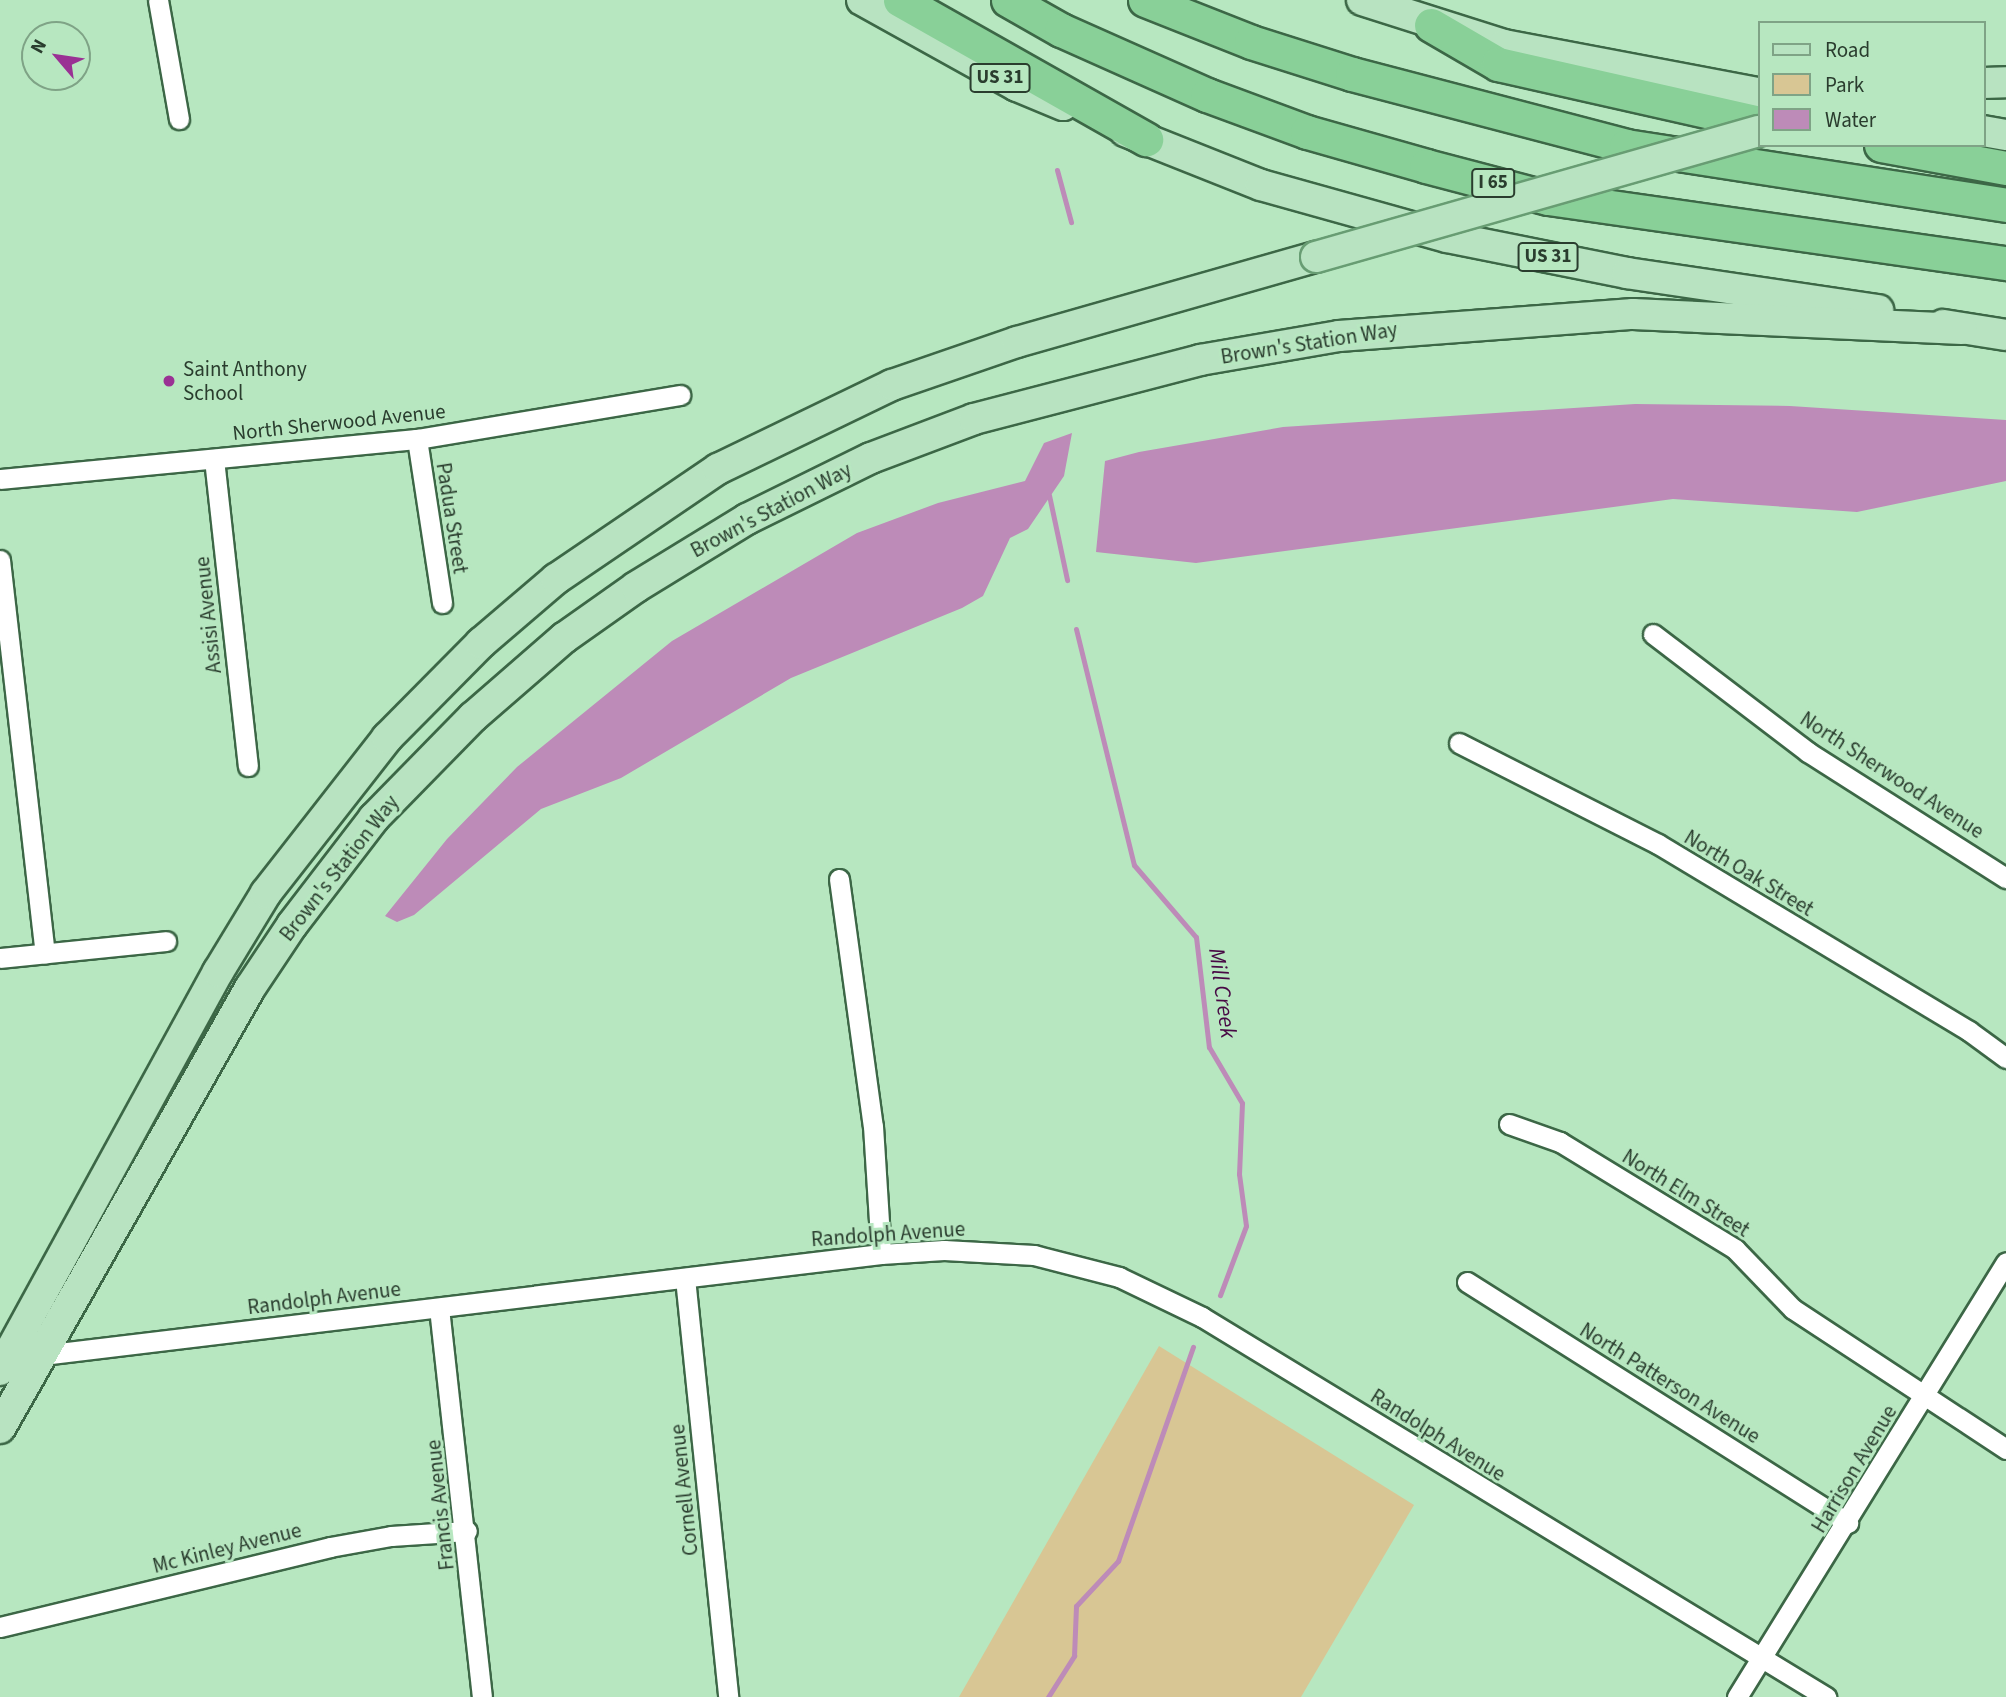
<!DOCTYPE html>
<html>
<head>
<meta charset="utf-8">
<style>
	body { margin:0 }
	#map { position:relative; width:2006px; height:1697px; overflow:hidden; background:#b7e7c0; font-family:"Source Sans 3",sans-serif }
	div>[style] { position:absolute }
	.green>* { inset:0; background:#d8c694 }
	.water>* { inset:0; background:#bd8bb8 }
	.stream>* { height:5px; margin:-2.5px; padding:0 2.5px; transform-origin:2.5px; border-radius:2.5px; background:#bd8bb8 }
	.roads { filter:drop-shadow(2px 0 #3c6746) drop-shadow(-2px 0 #3c6746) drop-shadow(0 2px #3c6746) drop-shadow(0 -2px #3c6746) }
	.street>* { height:19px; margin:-9.5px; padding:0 9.5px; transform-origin:9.5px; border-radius:9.5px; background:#fff }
	.primary>* { height:30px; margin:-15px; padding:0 15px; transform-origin:15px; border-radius:15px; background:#b8e3c1 }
	.highway>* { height:33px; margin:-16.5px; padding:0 16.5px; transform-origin:16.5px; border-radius:16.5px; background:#89d098 }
	.bridges { filter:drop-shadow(2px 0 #689d73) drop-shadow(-2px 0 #689d73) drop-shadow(0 2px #689d73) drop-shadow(0 -2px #689d73) }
	.primary-bridge>* { height:30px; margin:-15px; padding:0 15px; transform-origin:15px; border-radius:15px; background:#b8e3c1 }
	.dots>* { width:19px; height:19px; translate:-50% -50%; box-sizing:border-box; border:4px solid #b7e7c0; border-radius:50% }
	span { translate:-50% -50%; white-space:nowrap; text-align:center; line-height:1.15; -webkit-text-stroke:6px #b7e7c0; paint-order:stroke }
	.shield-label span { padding:2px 5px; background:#b7e7c0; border:2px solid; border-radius:5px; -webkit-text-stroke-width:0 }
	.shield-label { font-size:19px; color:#2a3d2e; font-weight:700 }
	.street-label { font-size:21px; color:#2a3d2e }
	.poi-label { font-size:21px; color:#2a3d2e }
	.left { translate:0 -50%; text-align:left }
	.water-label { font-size:23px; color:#470844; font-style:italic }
	.legend { position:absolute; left:1758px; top:21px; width:228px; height:126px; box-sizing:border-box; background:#b7e7c0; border:2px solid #7fa386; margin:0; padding:9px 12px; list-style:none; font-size:21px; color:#2a3d2e }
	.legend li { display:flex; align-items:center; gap:14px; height:35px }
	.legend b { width:35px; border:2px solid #7fa386 }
	.north { position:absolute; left:21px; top:21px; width:70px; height:70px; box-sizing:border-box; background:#b7e7c0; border:2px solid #7fa386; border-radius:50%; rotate:299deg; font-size:19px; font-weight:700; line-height:28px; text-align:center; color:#2a3d2e }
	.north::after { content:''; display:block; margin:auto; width:24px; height:32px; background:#9a3194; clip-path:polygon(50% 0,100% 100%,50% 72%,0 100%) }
</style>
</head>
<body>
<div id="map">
	<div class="green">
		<div style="clip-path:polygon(1159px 1346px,1414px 1505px,1301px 1697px,959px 1697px)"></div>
	</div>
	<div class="water">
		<div style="clip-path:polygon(1635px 404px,1790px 406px,2006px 420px,2006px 481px,1857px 512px,1673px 499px,1196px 563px,1096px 552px,1105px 461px,1139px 452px,1283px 427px)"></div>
		<div style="clip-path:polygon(1072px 433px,1064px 476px,1028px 529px,1010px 538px,983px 596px,962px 608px,791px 678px,621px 778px,541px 809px,414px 915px,397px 922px,385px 916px,447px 839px,517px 767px,672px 641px,857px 533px,938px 503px,1025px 481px,1044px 443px)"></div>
	</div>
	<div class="stream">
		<div style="left:1057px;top:170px;width:54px;rotate:74.9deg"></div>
		<div style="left:1049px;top:495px;width:87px;rotate:78deg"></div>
		<div style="left:1076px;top:629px;width:243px;rotate:76.2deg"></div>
		<div style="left:1134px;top:865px;width:95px;rotate:49.3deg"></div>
		<div style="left:1196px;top:937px;width:111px;rotate:83.3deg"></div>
		<div style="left:1209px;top:1047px;width:65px;rotate:59.5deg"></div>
		<div style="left:1242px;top:1103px;width:71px;rotate:92.4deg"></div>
		<div style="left:1239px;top:1174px;width:52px;rotate:82.3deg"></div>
		<div style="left:1246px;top:1226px;width:74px;rotate:110.6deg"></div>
		<div style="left:1048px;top:1697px;width:49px;rotate:-57.6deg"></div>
		<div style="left:1074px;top:1656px;width:50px;rotate:-87.7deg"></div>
		<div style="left:1076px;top:1606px;width:62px;rotate:-47deg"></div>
		<div style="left:1118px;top:1561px;width:227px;rotate:-70.7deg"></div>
	</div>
	<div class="roads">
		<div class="street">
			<div style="left:158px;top:0;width:121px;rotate:80deg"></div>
			<div style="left:417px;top:439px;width:166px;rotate:81.3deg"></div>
			<div style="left:214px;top:459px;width:309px;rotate:83.7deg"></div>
			<div style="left:0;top:479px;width:419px;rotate:-5.5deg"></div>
			<div style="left:417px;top:439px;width:267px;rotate:-9.5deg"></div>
			<div style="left:0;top:560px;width:396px;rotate:83.5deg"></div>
			<div style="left:1653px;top:634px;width:195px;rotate:37.3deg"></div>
			<div style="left:1808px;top:752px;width:235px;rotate:32.5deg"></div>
			<div style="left:1459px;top:743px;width:223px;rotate:26.9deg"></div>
			<div style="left:1658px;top:844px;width:363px;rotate:31deg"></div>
			<div style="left:1969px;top:1031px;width:46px;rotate:36.1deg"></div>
			<div style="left:839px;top:879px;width:249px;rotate:82.2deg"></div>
			<div style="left:873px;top:1126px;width:128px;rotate:86.4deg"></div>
			<div style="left:0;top:958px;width:167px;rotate:-5.8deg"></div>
			<div style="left:1509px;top:1124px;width:54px;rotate:19.4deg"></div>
			<div style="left:1560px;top:1142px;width:205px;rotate:31.4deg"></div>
			<div style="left:1735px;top:1249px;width:83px;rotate:46deg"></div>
			<div style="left:1793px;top:1309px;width:255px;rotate:33.3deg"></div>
			<div style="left:685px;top:1278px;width:421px;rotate:84.1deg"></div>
			<div style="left:1467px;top:1282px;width:451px;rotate:32.3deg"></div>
			<div style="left:439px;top:1308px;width:391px;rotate:83.7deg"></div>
			<div style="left:34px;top:1356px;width:853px;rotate:-6.87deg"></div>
			<div style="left:881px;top:1254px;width:63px;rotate:-3.6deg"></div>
			<div style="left:944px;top:1250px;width:90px;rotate:3.2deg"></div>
			<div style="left:1034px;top:1255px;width:88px;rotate:14.5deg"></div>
			<div style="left:1119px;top:1277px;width:92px;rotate:25.7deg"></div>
			<div style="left:1202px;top:1317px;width:731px;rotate:31.34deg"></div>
			<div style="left:0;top:1627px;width:340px;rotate:-13.6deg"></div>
			<div style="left:330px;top:1547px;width:62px;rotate:-10.2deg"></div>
			<div style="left:391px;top:1536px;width:76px;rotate:-3.8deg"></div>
			<div style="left:1737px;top:1697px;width:511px;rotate:-58.27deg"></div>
		</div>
		<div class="primary">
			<div style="left:862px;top:0;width:177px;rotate:29deg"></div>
			<div style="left:1017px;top:86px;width:50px;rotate:22.4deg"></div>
			<div style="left:1362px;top:0;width:149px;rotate:17.6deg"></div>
			<div style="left:1504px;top:45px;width:259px;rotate:10.7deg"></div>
			<div style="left:1983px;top:83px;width:23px;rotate:-2deg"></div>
			<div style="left:1125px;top:131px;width:146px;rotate:21.7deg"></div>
			<div style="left:1261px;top:185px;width:193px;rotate:15.6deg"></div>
			<div style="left:1447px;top:237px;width:184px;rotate:11.3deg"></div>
			<div style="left:1627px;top:273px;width:254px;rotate:8.4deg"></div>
			<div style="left:1983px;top:131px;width:23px;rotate:10deg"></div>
			<div style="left:1943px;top:325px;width:64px;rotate:9deg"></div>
			<div style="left:0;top:1370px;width:454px;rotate:-61.3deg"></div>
			<div style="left:218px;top:972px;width:92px;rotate:-58.7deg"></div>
			<div style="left:266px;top:893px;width:197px;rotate:-52deg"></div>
			<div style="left:387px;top:738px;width:134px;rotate:-45.3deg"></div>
			<div style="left:481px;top:643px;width:99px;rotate:-40.5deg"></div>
			<div style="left:556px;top:579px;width:196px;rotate:-34.2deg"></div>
			<div style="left:718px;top:469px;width:193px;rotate:-25.8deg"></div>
			<div style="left:892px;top:385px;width:132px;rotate:-19deg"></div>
			<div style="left:1017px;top:342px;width:311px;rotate:-15.9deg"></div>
			<div style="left:0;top:1428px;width:506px;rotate:-60.4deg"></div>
			<div style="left:250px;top:988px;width:76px;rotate:-56.3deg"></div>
			<div style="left:292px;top:925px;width:135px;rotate:-52.5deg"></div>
			<div style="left:374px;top:818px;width:141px;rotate:-45.6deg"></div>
			<div style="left:473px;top:717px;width:121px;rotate:-41deg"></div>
			<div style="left:564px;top:638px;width:88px;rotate:-35.3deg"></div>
			<div style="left:636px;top:587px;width:130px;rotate:-31.5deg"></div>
			<div style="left:747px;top:519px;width:138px;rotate:-26.2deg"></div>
			<div style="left:871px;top:458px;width:110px;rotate:-20.7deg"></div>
			<div style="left:974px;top:419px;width:234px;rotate:-14.6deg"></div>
			<div style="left:1200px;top:360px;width:141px;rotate:-9.8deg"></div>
			<div style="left:1339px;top:336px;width:295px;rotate:-4.3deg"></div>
			<div style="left:1633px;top:314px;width:329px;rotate:2.6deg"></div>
		</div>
		<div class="highway">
			<div style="left:900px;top:0;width:283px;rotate:29.5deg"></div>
			<div style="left:1008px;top:0;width:61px;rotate:29.5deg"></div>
			<div style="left:1061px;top:30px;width:160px;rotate:24deg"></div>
			<div style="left:1207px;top:95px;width:107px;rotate:20.3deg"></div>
			<div style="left:1307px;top:132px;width:124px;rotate:15.9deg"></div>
			<div style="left:1426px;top:166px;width:126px;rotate:14.7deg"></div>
			<div style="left:1548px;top:198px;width:463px;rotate:8.1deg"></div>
			<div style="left:1145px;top:0;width:114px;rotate:21.6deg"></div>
			<div style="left:1251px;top:42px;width:106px;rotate:17.6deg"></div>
			<div style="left:1352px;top:74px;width:283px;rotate:14.7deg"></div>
			<div style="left:1626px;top:146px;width:385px;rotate:8.8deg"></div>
			<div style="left:1431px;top:25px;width:78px;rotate:30.2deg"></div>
			<div style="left:1498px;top:64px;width:268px;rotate:12.7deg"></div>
			<div style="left:1881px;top:145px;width:127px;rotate:10.4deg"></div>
		</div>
	</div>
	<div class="bridges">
		<div class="primary-bridge">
			<div style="left:1316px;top:257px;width:461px;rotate:-15.9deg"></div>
		</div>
	</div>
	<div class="dots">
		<div style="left:169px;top:381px;background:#9a3194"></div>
	</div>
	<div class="shield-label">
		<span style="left:1000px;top:78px">US 31</span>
		<span style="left:1493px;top:183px">I 65</span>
		<span style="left:1548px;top:257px">US 31</span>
	</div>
	<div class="street-label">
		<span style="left:1309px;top:343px;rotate:-9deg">Brown's Station Way</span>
		<span style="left:339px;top:422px;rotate:-6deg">North Sherwood Avenue</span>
		<span style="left:771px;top:510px;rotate:-28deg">Brown's Station Way</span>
		<span style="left:452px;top:518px;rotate:81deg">Padua Street</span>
		<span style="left:208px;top:615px;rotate:-96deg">Assisi Avenue</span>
		<span style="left:1892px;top:775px;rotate:33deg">North Sherwood Avenue</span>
		<span style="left:339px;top:868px;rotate:-52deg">Brown's Station Way</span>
		<span style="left:1749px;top:873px;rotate:31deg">North Oak Street</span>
		<span style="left:1686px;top:1193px;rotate:32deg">North Elm Street</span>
		<span style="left:888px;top:1234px;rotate:-4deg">Randolph Avenue</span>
		<span style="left:324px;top:1298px;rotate:-7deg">Randolph Avenue</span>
		<span style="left:1670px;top:1383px;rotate:32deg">North Patterson Avenue</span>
		<span style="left:1438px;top:1435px;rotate:32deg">Randolph Avenue</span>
		<span style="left:1854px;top:1469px;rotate:-59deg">Harrison Avenue</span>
		<span style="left:684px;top:1490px;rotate:-96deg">Cornell Avenue</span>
		<span style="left:440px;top:1505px;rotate:-96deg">Francis Avenue</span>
		<span style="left:227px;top:1548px;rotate:-14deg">Mc Kinley Avenue</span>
	</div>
	<div class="poi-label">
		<span class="left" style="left:183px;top:381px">Saint Anthony<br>School</span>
	</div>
	<div class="water-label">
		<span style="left:1222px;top:993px;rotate:82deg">Mill Creek</span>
	</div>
	<ul class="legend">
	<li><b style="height:9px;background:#b8e3c1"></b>Road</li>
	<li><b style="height:19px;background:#d8c694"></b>Park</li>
	<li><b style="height:19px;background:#bd8bb8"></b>Water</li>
	</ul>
	<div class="north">N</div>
</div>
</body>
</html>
